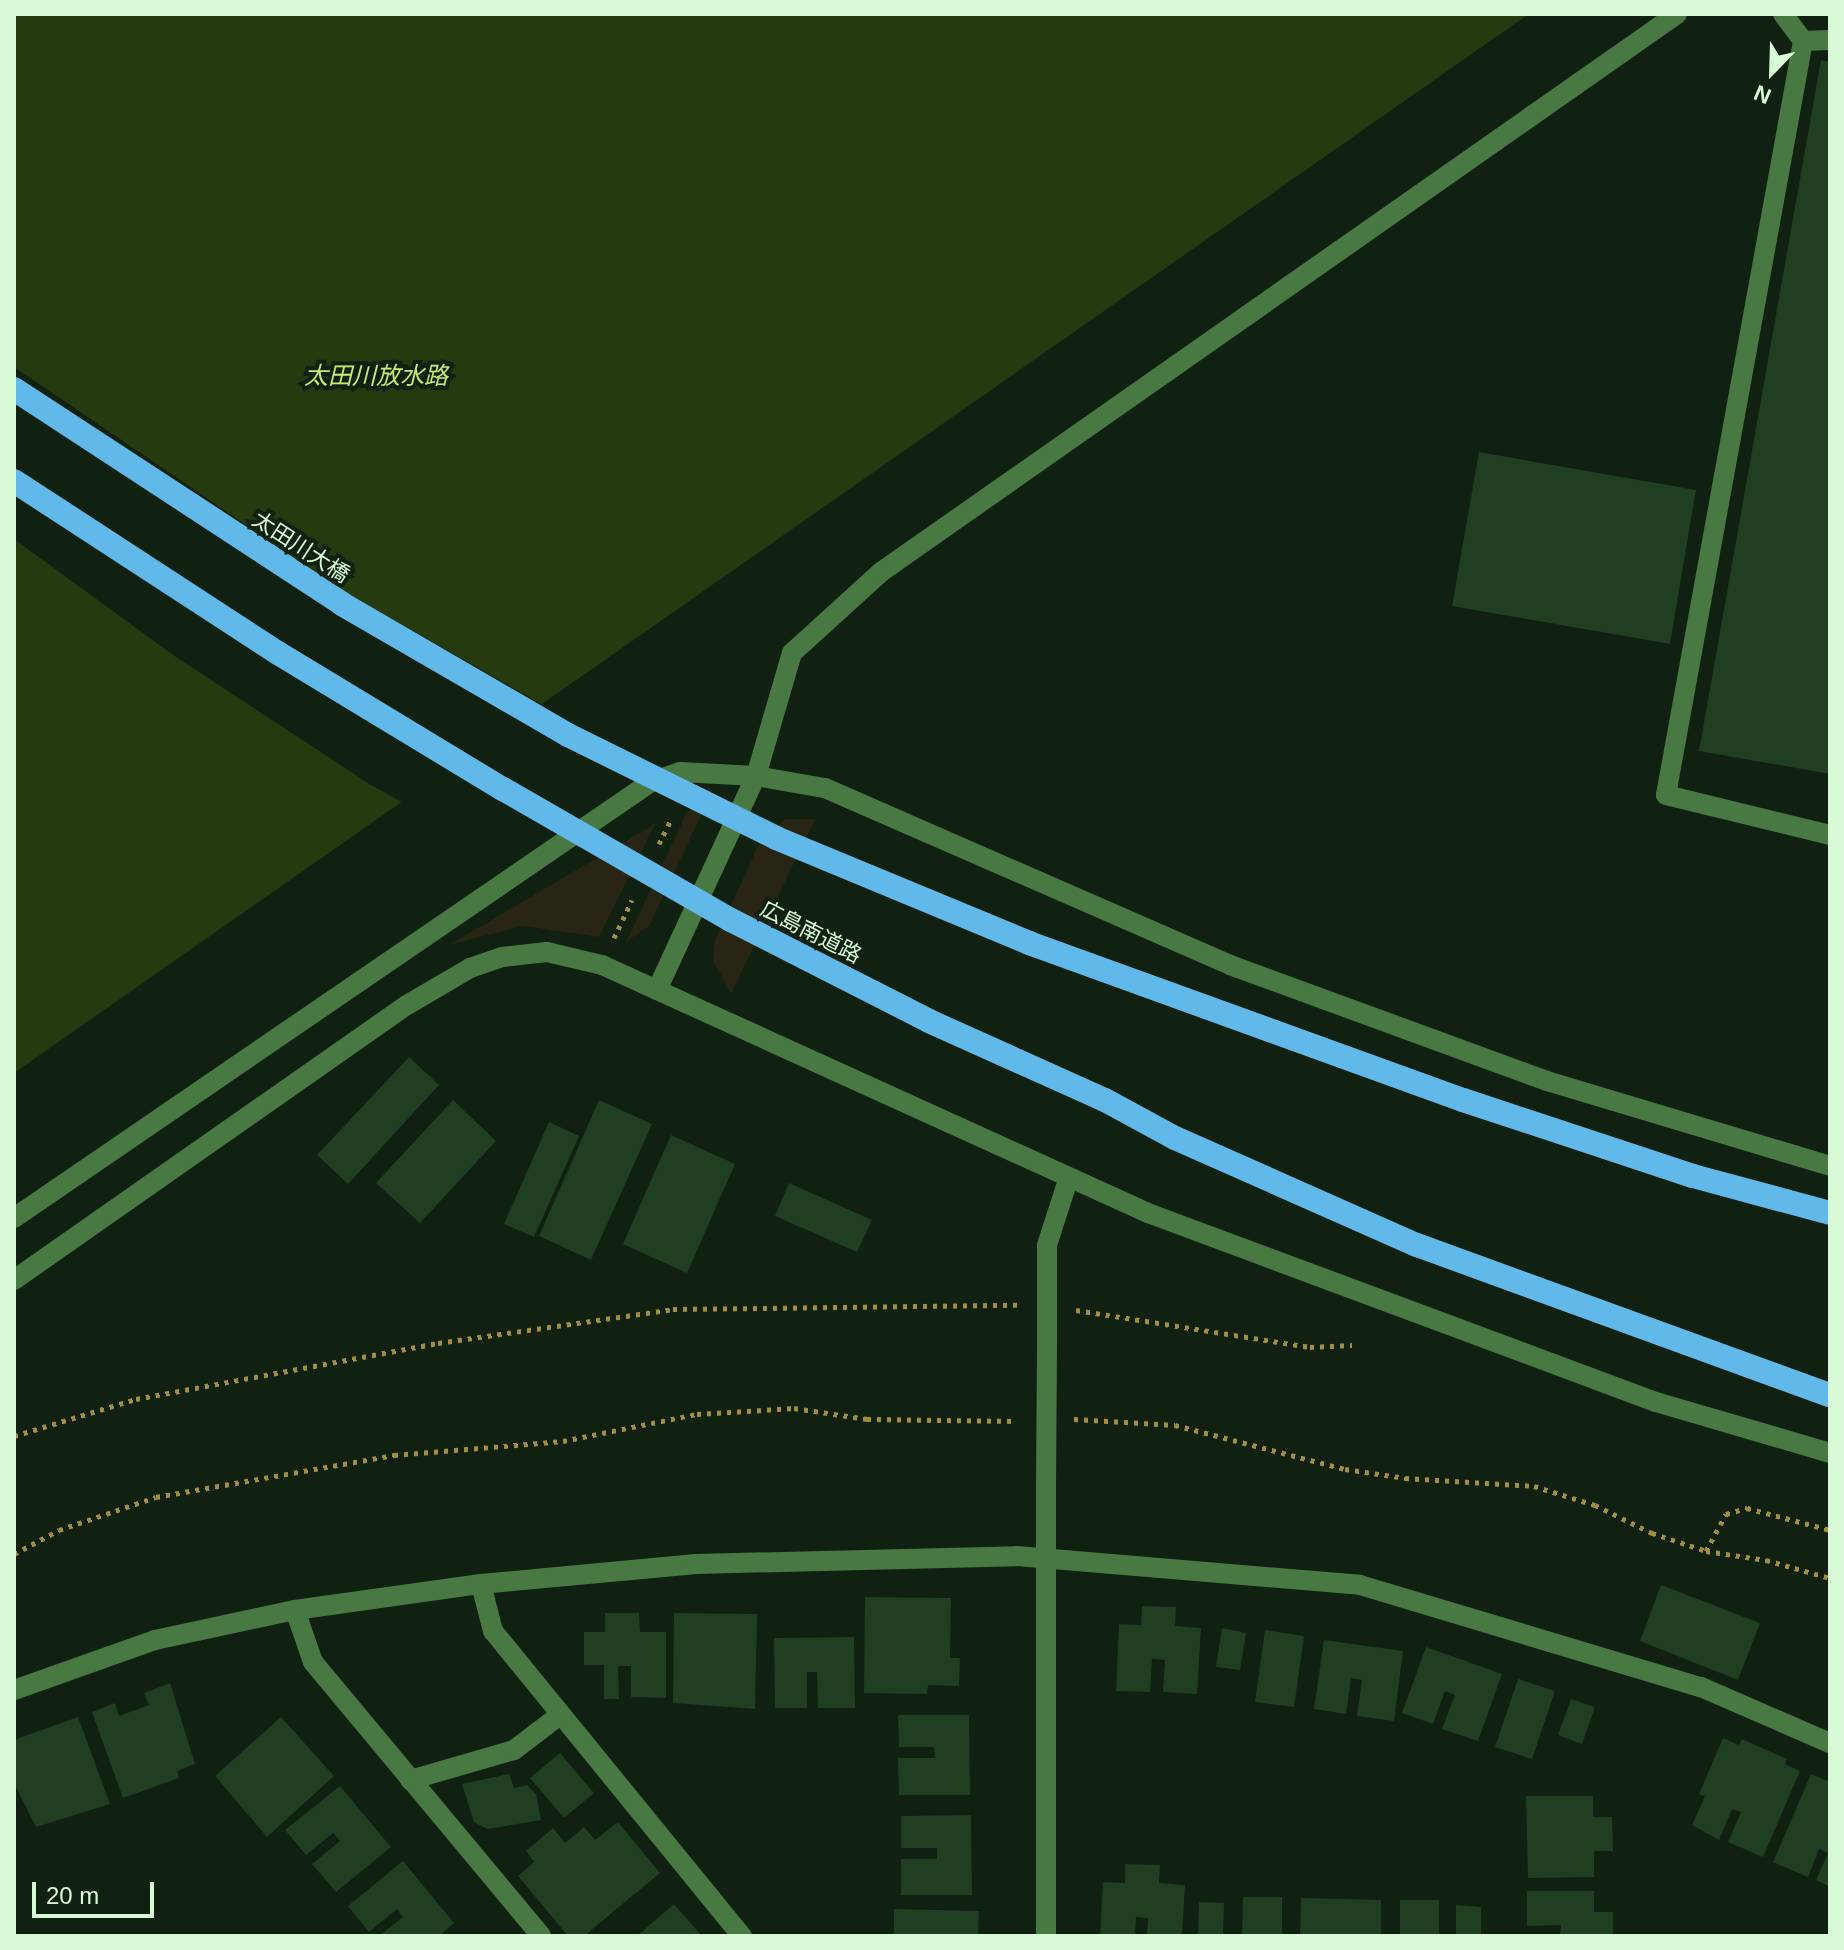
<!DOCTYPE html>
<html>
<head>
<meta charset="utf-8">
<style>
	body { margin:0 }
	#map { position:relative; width:1844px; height:1950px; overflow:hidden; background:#102011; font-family:Helvetica,"Noto Sans JP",sans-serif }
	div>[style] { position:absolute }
	.green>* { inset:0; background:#292514 }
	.water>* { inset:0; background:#263a10 }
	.pier>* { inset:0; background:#102011 }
	.building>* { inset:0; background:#1f3f20 }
	.path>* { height:5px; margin-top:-2.5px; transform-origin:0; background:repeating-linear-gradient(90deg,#a48d3f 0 4px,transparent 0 10px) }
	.minor>* { height:20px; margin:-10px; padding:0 10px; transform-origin:10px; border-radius:10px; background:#497942 }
	.highway>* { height:24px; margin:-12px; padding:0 12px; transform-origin:12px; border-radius:12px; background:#61b9e9 }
	.minor-bridge>* { height:20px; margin:-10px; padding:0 10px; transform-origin:10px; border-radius:10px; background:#497942 }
	.highway-bridge>* { height:24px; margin:-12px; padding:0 12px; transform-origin:12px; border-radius:12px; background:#61b9e9 }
	span { translate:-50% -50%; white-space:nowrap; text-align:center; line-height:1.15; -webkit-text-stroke:8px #102011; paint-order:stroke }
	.street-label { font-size:22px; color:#d8f9d6 }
	.water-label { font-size:24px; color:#c7eb72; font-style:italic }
	.frame { position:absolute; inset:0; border:16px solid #d8f9d6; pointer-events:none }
	.north { position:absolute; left:1732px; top:32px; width:80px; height:80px; -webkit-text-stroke:6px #102011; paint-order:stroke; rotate:203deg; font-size:22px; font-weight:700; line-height:32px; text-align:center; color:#d8f9d6 }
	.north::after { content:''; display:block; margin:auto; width:28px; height:36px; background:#d8f9d6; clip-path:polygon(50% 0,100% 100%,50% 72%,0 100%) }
	.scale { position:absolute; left:32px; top:1882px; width:122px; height:36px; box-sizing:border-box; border:4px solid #d8f9d6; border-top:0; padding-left:10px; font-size:24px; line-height:28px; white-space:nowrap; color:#d8f9d6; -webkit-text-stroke:6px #102011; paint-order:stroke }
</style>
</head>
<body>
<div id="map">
	<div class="green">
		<div style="clip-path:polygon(708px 801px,649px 926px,626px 942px,687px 812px)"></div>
		<div style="clip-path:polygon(785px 819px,815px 819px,731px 994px,713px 960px,715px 940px,758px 846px)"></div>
		<div style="clip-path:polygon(655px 824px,599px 937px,523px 926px,449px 945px)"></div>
	</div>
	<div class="water">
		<div style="clip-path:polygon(14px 14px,1529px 14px,14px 1073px)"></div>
	</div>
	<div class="pier">
		<div style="clip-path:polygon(14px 367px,345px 592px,545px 706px,405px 804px,371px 785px,176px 657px,14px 539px)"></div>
	</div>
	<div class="building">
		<div style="clip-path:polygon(1821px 60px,1830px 62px,1830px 774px,1699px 751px)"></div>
		<div style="clip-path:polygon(1479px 452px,1696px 490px,1670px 644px,1452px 606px)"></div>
		<div style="clip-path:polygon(409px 1057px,439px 1085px,348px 1184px,317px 1155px)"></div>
		<div style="clip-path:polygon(453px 1100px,496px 1141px,420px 1223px,376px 1183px)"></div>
		<div style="clip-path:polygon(599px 1100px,652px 1124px,591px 1260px,539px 1236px)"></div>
		<div style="clip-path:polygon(549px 1122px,579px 1136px,534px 1237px,504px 1224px)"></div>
		<div style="clip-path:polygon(671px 1135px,735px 1164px,687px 1273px,623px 1244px)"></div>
		<div style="clip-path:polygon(789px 1183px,872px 1220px,857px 1252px,775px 1216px)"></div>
		<div style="clip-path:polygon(1661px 1585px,1760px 1623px,1738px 1680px,1640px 1641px)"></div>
		<div style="clip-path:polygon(865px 1597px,951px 1598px,950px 1658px,960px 1658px,959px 1686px,928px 1685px,927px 1694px,864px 1693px)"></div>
		<div style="clip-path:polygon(1142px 1606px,1176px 1607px,1175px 1626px,1201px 1628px,1197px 1694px,1163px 1692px,1165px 1660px,1152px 1659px,1150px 1692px,1116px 1691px,1119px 1624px,1141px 1625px)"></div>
		<div style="clip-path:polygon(605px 1613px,639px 1613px,640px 1632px,666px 1632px,666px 1698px,631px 1697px,631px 1666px,618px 1666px,619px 1699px,604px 1699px,604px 1665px,584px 1665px,584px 1632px,605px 1632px)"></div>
		<div style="clip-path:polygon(674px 1613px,757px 1614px,755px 1709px,673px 1703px)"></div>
		<div style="clip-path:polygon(1222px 1628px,1246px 1633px,1240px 1670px,1216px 1667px)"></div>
		<div style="clip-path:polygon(1265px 1630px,1304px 1636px,1294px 1707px,1255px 1702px)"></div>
		<div style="clip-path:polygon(854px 1637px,855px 1708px,818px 1708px,817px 1672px,807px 1672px,807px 1708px,775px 1708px,774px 1638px)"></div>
		<div style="clip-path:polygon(1324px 1640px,1403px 1651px,1394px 1721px,1357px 1716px,1362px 1680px,1351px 1678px,1346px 1714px,1314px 1709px)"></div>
		<div style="clip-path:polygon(1426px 1647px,1502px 1674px,1478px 1741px,1442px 1729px,1455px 1695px,1445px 1691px,1433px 1724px,1402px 1713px)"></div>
		<div style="clip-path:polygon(1518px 1679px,1555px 1691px,1532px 1759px,1495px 1747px)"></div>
		<div style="clip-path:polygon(170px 1683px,195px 1764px,177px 1771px,179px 1778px,123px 1798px,92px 1712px,115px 1703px,119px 1716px,149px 1705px,144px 1693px)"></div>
		<div style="clip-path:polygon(1571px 1699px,1595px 1707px,1582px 1744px,1558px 1735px)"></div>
		<div style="clip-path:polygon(898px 1715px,969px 1715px,970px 1795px,899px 1795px,898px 1758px,935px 1758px,934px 1747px,899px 1747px)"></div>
		<div style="clip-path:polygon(78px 1717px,110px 1804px,36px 1827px,14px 1783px,14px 1740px)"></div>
		<div style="clip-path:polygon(281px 1717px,334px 1776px,267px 1837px,215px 1776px)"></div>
		<div style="clip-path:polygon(1723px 1738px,1739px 1745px,1742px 1739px,1787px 1759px,1785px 1764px,1800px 1771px,1763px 1857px,1728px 1842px,1741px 1812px,1732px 1809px,1719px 1840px,1692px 1825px,1705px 1796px,1699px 1794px)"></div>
		<div style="clip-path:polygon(560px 1753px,594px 1793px,564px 1818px,530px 1778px)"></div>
		<div style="clip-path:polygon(509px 1774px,514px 1788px,527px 1785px,536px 1794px,541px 1820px,487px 1829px,474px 1822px,462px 1784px)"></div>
		<div style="clip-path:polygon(1811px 1774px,1827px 1781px,1830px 1774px,1830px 1887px,1816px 1880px,1828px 1853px,1819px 1849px,1808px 1877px,1773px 1862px)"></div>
		<div style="clip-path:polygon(340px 1786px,391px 1847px,336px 1892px,312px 1864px,340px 1841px,333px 1833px,306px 1855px,285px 1830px)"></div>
		<div style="clip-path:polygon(1526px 1796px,1593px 1796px,1593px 1817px,1612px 1817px,1613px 1851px,1594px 1851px,1594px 1877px,1528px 1878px)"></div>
		<div style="clip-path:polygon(971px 1815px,972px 1895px,901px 1895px,901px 1859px,937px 1859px,937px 1848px,901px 1848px,901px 1816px)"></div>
		<div style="clip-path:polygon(618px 1822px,660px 1873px,584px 1936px,568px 1936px,518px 1876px,534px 1862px,526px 1851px,553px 1828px,565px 1843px,584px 1827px,595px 1840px)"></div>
		<div style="clip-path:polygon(403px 1861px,454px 1923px,439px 1936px,379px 1936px,403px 1917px,397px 1909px,369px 1932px,348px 1906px)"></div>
		<div style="clip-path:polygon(1125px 1864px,1160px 1865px,1159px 1883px,1185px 1885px,1182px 1936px,1147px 1936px,1148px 1918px,1136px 1917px,1135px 1936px,1100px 1936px,1103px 1882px,1125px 1883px)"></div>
		<div style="clip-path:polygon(1527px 1891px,1594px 1891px,1594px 1912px,1613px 1912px,1613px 1936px,1560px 1936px,1561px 1925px,1527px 1926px)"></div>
		<div style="clip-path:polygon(1243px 1897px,1282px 1897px,1282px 1936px,1242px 1936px)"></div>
		<div style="clip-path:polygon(1301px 1898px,1381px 1900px,1381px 1936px,1300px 1936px)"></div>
		<div style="clip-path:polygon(1400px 1900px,1439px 1900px,1439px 1936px,1400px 1936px)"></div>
		<div style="clip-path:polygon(1199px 1902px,1224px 1903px,1223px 1936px,1198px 1936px)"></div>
		<div style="clip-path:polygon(674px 1904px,702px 1936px,637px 1936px)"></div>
		<div style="clip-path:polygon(1456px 1905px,1481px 1907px,1481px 1936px,1456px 1936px)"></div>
		<div style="clip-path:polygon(894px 1909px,979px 1911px,978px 1936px,894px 1936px)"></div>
	</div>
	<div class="path">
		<div style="left:659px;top:844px;width:25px;rotate:-64deg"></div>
		<div style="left:614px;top:938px;width:42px;rotate:-64.7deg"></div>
		<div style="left:1076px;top:1310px;width:237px;rotate:9deg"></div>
		<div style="left:1310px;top:1347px;width:42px;rotate:-2.7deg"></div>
		<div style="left:1074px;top:1419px;width:101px;rotate:3.4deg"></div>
		<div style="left:1175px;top:1425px;width:176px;rotate:14.5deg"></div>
		<div style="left:1345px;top:1469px;width:61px;rotate:8.5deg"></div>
		<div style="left:1405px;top:1478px;width:129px;rotate:3.5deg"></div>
		<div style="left:1534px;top:1486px;width:64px;rotate:17.3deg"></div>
		<div style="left:1595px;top:1505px;width:64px;rotate:26.2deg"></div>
		<div style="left:1652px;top:1533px;width:57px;rotate:18.4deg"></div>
		<div style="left:1706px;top:1551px;width:61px;rotate:8.5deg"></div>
		<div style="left:1766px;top:1560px;width:66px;rotate:15.7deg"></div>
		<div style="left:14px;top:1436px;width:127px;rotate:-16.9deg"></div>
		<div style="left:136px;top:1399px;width:307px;rotate:-10.5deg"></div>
		<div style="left:438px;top:1343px;width:237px;rotate:-8.2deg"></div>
		<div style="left:673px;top:1309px;width:345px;rotate:-0.7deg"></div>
		<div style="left:1706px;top:1551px;width:42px;rotate:-61.6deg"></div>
		<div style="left:1726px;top:1514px;width:22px;rotate:-16deg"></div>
		<div style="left:1747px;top:1508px;width:86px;rotate:14.8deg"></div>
		<div style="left:14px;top:1554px;width:51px;rotate:-28.1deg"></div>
		<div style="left:59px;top:1530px;width:102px;rotate:-18.8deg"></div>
		<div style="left:156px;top:1497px;width:242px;rotate:-10deg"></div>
		<div style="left:394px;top:1455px;width:170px;rotate:-4.7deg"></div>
		<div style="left:563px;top:1441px;width:137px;rotate:-11.4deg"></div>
		<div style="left:697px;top:1414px;width:97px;rotate:-3.5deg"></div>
		<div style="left:794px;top:1408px;width:74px;rotate:8.6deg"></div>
		<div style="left:867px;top:1419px;width:149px;rotate:0.8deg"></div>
	</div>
	<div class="minor">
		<div style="left:1783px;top:14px;width:34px;rotate:53deg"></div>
		<div style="left:1830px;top:40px;width:27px;rotate:178deg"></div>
		<div style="left:1803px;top:41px;width:766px;rotate:100.3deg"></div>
		<div style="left:1666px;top:795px;width:169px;rotate:13.7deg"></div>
		<div style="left:657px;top:990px;width:236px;rotate:-65.2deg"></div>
		<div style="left:756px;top:776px;width:128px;rotate:-73.7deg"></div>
		<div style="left:792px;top:653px;width:120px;rotate:-42.3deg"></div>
		<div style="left:881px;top:572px;width:972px;rotate:-35.03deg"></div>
		<div style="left:14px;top:1218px;width:772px;rotate:-34.39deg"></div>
		<div style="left:651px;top:782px;width:31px;rotate:-19deg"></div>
		<div style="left:680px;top:772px;width:76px;rotate:3deg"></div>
		<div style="left:756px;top:776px;width:70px;rotate:9.9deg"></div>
		<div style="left:825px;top:788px;width:442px;rotate:23.6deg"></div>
		<div style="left:1230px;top:965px;width:338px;rotate:20.1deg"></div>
		<div style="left:1547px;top:1081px;width:295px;rotate:16.7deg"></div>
		<div style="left:14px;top:1280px;width:480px;rotate:-35deg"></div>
		<div style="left:407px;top:1005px;width:73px;rotate:-30.4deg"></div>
		<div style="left:470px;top:968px;width:34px;rotate:-19deg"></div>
		<div style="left:502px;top:957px;width:45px;rotate:-6.3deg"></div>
		<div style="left:547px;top:952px;width:57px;rotate:13.3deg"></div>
		<div style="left:602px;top:965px;width:600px;rotate:24.43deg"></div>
		<div style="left:1148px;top:1213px;width:542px;rotate:20.41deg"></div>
		<div style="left:1656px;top:1402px;width:181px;rotate:16.3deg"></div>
		<div style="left:1047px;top:1331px;width:86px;rotate:-90deg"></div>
		<div style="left:1047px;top:1245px;width:68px;rotate:-72.1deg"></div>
		<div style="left:1046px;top:1487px;width:449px;rotate:90deg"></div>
		<div style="left:481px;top:1584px;width:49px;rotate:75.7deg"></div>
		<div style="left:493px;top:1631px;width:394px;rotate:50.8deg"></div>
		<div style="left:295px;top:1610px;width:55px;rotate:70.9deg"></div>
		<div style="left:313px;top:1662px;width:356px;rotate:50.2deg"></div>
		<div style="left:14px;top:1690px;width:150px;rotate:-19.5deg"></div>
		<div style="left:155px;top:1640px;width:143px;rotate:-12.1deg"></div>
		<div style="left:295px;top:1610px;width:188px;rotate:-8deg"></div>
		<div style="left:481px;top:1584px;width:216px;rotate:-5.3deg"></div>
		<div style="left:696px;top:1564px;width:321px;rotate:-1.4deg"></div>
		<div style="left:1017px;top:1556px;width:344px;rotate:4.8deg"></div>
		<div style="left:1360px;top:1585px;width:356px;rotate:16.7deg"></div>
		<div style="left:1701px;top:1687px;width:141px;rotate:23.5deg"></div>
		<div style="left:410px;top:1780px;width:108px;rotate:-16.1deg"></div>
		<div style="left:514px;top:1750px;width:58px;rotate:-37.3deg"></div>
	</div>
	<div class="highway">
		<div style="left:14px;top:389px;width:392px;rotate:33.2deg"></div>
		<div style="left:342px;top:604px;width:261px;rotate:30.1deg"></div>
		<div style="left:14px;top:481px;width:315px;rotate:33.1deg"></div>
		<div style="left:278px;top:653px;width:263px;rotate:31.2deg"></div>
		<div style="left:776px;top:838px;width:274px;rotate:22.5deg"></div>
		<div style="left:1029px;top:943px;width:462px;rotate:19.9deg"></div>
		<div style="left:1463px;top:1100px;width:242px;rotate:18.3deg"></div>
		<div style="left:1693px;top:1176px;width:142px;rotate:15.1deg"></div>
		<div style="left:1105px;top:1100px;width:80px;rotate:28.5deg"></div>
		<div style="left:1175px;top:1138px;width:265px;rotate:23.9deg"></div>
		<div style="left:1417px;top:1245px;width:439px;rotate:20deg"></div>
	</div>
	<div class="minor-bridge">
		<div style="left:1046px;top:1487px;width:156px;rotate:-89.6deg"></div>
	</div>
	<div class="highway-bridge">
		<div style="left:568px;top:735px;width:232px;rotate:26.3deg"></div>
		<div style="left:503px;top:789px;width:263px;rotate:29.9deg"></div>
		<div style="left:731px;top:920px;width:222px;rotate:27deg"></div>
		<div style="left:929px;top:1021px;width:193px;rotate:24.2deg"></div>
	</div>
	<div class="street-label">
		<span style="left:301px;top:547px;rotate:33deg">太田川大橋</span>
		<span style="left:811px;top:932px;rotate:27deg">広島南道路</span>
	</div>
	<div class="water-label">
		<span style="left:376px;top:376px">太田川放水路</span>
	</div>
	<div class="frame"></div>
	<div class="north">N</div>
	<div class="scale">20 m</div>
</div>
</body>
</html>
